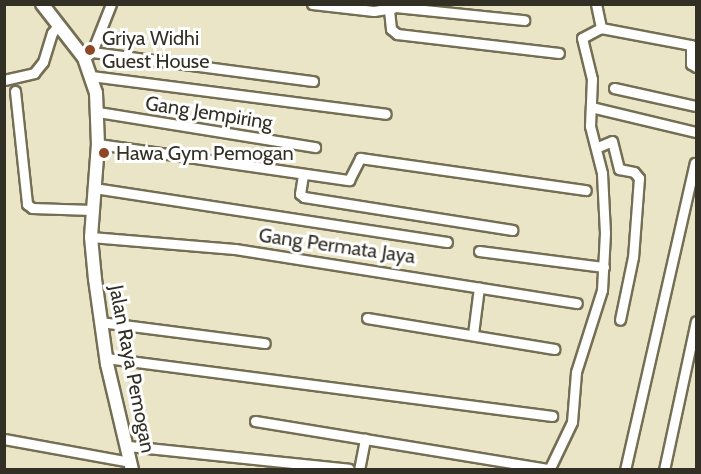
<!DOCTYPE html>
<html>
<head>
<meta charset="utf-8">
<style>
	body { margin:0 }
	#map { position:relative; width:701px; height:474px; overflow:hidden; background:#ebe5c7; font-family:Cabin,sans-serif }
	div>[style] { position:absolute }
	.roads { filter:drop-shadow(2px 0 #746e54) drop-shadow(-2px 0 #746e54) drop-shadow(0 2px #746e54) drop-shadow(0 -2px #746e54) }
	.minor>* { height:9px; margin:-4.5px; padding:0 4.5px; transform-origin:4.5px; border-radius:4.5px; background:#fff }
	.tertiary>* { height:12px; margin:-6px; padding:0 6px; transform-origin:6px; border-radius:6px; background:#fff }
	.dots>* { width:16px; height:16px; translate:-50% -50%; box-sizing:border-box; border:3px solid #fff; border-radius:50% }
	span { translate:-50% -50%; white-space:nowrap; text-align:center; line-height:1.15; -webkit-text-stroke:6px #fff; paint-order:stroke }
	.poi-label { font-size:20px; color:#323025 }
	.left { translate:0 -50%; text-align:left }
	.street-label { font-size:20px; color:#323025 }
	.frame { position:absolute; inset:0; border:6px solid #323025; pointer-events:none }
</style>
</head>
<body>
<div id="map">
	<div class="roads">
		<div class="minor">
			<div style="left:312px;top:4px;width:62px;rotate:6.4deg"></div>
			<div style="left:374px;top:11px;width:19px;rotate:-9deg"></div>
			<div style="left:596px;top:4px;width:25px;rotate:78deg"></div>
			<div style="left:395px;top:7px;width:130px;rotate:5.8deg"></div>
			<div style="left:389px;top:10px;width:19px;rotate:84deg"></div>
			<div style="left:391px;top:29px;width:8px;rotate:40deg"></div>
			<div style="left:397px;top:34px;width:163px;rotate:6.7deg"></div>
			<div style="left:92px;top:52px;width:223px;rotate:7.5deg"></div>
			<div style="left:87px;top:56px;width:6px;rotate:-39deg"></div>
			<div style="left:92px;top:52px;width:52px;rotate:-68.4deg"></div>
			<div style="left:91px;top:76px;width:297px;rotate:7.3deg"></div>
			<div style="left:4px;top:80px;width:31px;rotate:-13deg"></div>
			<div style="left:34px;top:73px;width:14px;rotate:-51deg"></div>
			<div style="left:43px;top:62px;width:30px;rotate:-73deg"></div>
			<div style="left:52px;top:33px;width:11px;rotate:-52deg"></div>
			<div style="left:614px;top:88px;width:84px;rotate:12.4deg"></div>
			<div style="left:15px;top:91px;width:114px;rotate:83.9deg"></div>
			<div style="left:27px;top:204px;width:6px;rotate:39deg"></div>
			<div style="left:32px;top:208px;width:60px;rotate:1.9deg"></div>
			<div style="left:591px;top:107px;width:108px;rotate:13.4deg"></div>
			<div style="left:98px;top:112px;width:220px;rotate:9.2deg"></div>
			<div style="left:98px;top:144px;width:254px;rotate:8.2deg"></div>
			<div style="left:349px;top:180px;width:25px;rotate:-63deg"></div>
			<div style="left:360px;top:158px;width:228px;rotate:8.1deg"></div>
			<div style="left:598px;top:147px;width:15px;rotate:-23deg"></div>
			<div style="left:612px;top:141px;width:29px;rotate:76deg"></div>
			<div style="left:619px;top:169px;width:15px;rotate:11deg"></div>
			<div style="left:634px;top:172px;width:8px;rotate:50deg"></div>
			<div style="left:639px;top:178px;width:79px;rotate:94.3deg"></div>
			<div style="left:633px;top:257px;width:64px;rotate:101.7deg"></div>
			<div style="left:303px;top:175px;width:19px;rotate:99deg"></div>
			<div style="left:300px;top:194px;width:5px;rotate:37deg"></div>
			<div style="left:304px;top:197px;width:211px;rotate:9deg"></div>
			<div style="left:94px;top:188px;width:357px;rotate:8.7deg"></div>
			<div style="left:91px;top:237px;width:144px;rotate:4.8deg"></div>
			<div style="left:235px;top:249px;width:346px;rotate:9deg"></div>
			<div style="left:479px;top:251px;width:126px;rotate:7.3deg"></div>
			<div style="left:367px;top:318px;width:190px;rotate:9.4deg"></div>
			<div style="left:100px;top:322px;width:166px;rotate:7.3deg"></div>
			<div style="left:473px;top:334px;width:47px;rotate:-82.7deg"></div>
			<div style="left:106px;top:358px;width:450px;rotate:7.4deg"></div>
			<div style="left:255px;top:421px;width:298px;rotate:9.3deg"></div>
			<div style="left:4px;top:439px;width:129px;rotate:10.3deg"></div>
			<div style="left:128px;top:446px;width:222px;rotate:5.9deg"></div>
			<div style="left:359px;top:470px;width:32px;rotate:-79deg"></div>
			<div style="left:549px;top:470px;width:53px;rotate:-64.4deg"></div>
			<div style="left:572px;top:422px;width:50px;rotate:-85.4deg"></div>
			<div style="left:576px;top:372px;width:86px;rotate:-72.4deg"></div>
			<div style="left:602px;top:290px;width:57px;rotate:-87deg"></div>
			<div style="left:605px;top:233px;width:60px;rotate:-92.9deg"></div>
			<div style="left:602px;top:173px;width:49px;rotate:-104.3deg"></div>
			<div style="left:590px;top:126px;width:47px;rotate:-87.6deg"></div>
			<div style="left:592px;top:79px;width:42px;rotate:-103.7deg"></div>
			<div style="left:582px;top:38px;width:21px;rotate:-28deg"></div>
			<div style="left:601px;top:28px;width:92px;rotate:10.7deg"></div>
			<div style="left:691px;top:45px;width:19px;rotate:90deg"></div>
			<div style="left:691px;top:64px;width:6px;rotate:31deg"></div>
			<div style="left:625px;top:470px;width:315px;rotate:-77.2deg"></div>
			<div style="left:664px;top:470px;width:152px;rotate:-77.9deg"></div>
		</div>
		<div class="tertiary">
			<div style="left:42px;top:4px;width:68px;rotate:52.1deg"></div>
			<div style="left:84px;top:58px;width:37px;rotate:71deg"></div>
			<div style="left:96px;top:93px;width:51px;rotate:87.8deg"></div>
			<div style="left:98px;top:144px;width:93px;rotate:94.3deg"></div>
			<div style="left:91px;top:237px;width:42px;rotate:84.6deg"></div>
			<div style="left:95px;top:279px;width:86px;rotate:82deg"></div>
			<div style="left:107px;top:364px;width:109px;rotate:76.7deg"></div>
		</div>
	</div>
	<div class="dots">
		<div style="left:90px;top:50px;background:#8e4723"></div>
		<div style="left:104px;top:153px;background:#8e4723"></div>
	</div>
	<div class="poi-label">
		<span class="left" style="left:102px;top:50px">Griya Widhi<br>Guest House</span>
		<span class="left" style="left:116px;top:153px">Hawa Gym Pemogan</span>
	</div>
	<div class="street-label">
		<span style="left:209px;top:113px;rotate:9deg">Gang Jempiring</span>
		<span style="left:337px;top:246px;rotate:8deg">Gang Permata Jaya</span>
		<span style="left:132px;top:369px;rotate:79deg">Jalan Raya Pemogan</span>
	</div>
	<div class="frame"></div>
</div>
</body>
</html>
